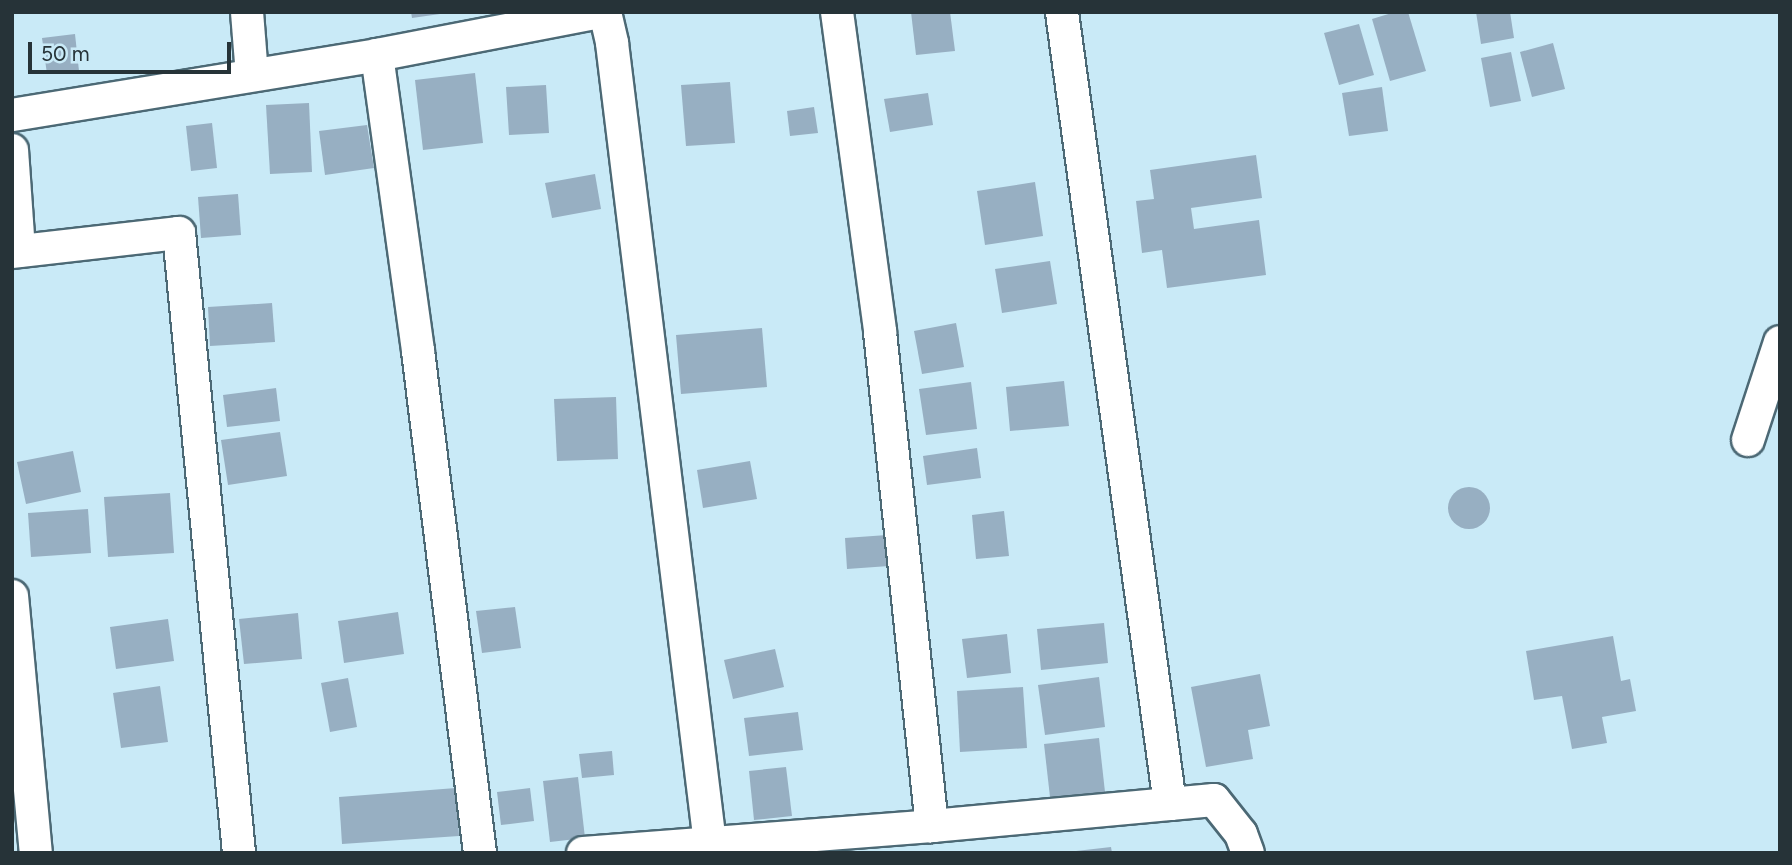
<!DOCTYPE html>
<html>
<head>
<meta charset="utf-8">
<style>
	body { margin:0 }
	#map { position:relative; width:1792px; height:865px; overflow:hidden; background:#c9eaf7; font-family:Figtree,sans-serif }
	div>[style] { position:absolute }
	.building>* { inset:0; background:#97afc2 }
	.round { border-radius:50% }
	.roads { filter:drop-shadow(2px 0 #4c6975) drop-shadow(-2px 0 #4c6975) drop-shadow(0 2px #4c6975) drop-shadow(0 -2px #4c6975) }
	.minor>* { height:32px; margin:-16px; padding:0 16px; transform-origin:16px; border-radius:16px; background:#fff }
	span { translate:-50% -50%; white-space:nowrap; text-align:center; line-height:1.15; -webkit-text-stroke:5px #c9eaf7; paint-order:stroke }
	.frame { position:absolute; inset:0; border:14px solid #263338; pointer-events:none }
	.scale { position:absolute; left:28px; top:42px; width:203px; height:32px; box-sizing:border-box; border:4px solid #263338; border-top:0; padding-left:9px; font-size:21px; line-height:24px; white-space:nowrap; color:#263338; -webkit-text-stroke:5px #c9eaf7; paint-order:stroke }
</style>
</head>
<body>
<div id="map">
	<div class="building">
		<div style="clip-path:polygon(411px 12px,440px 12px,440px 14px,412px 18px)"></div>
		<div style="clip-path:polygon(911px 12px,950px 12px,955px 51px,916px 55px)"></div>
		<div style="clip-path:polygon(1395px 12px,1408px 12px,1426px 71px,1390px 81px,1372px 19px)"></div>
		<div style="clip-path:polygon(1476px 12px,1510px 12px,1514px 38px,1481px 44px)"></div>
		<div style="clip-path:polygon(1359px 24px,1374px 75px,1339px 85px,1324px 33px)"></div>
		<div style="clip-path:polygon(75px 34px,79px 71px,47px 74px,42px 38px)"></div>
		<div style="clip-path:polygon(1553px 43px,1565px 89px,1532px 97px,1520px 52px)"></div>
		<div style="clip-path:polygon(1511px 52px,1521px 101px,1490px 107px,1481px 58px)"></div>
		<div style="clip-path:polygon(475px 73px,483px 143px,423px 150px,415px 80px)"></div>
		<div style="clip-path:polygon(730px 82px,735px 143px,686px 146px,681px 85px)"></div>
		<div style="clip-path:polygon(546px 85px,549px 133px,509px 135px,506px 87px)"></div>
		<div style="clip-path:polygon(1382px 87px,1388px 131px,1349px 136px,1342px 93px)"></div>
		<div style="clip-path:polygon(928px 93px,933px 125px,890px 132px,884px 99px)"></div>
		<div style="clip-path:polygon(309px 103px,312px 172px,270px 174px,266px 105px)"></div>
		<div style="clip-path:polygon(814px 107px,818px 133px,790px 136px,787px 111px)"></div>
		<div style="clip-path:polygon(212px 123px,217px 168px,191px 171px,186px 126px)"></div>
		<div style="clip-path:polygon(367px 125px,374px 168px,325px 175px,319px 131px)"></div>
		<div style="clip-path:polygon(1256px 155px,1262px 198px,1191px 208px,1194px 229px,1259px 220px,1266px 275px,1167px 288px,1162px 250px,1142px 253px,1136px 201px,1154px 199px,1150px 170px)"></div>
		<div style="clip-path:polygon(595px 174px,601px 209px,552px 218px,545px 183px)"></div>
		<div style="clip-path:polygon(1035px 182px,1043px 236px,985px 245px,977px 191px)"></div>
		<div style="clip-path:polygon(238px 194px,241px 235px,201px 238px,198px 197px)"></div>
		<div style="clip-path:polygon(1050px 261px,1057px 304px,1002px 313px,995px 269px)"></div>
		<div style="clip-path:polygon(272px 303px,275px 342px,210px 346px,208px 307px)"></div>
		<div style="clip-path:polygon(956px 323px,964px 367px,922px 374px,914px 331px)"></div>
		<div style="clip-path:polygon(762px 328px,767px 387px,681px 394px,676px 335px)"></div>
		<div style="clip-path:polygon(1064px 381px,1069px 426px,1010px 431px,1006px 387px)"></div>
		<div style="clip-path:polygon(971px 382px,977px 429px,926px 435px,919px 389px)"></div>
		<div style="clip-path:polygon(276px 388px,280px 421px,227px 427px,223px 395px)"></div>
		<div style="clip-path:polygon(616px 397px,618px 459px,557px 461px,554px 399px)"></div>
		<div style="clip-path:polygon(280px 432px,287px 476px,228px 485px,221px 440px)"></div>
		<div style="clip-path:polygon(977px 448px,981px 478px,927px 485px,923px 456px)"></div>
		<div style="clip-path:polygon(73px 451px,81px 492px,26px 504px,17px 462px)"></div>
		<div style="clip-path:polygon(750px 461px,757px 499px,703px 508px,697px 470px)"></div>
		<div class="round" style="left:1448px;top:487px;width:42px;height:42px"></div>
		<div style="clip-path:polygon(170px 493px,174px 553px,108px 557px,104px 497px)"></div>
		<div style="clip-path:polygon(88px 509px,91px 553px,31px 557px,28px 513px)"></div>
		<div style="clip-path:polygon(1004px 511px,1009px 556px,976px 559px,972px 515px)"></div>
		<div style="clip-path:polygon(887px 535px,889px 566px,847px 569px,845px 538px)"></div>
		<div style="clip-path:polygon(515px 607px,521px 648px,482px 653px,476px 611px)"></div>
		<div style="clip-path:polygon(398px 612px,404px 654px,344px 663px,338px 621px)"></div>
		<div style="clip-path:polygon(298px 613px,302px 659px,244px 664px,239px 619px)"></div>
		<div style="clip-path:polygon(168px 619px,174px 661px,116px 669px,110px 627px)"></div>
		<div style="clip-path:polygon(1104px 623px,1108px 663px,1041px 670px,1037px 629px)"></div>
		<div style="clip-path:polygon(1007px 634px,1011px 673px,967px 678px,962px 639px)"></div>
		<div style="clip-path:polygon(1613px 636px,1621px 681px,1630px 679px,1636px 711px,1602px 717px,1607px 743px,1572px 749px,1562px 696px,1534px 700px,1526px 651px)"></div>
		<div style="clip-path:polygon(775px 649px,784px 687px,733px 699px,724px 660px)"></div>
		<div style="clip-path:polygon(1260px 674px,1270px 726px,1248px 730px,1253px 759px,1206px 767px,1191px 687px)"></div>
		<div style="clip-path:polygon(1099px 677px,1105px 727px,1045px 735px,1038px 685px)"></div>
		<div style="clip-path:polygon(348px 678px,357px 727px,330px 732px,321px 683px)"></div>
		<div style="clip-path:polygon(160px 686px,168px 742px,121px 748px,113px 693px)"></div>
		<div style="clip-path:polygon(1023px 687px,1027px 748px,960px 752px,957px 691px)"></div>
		<div style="clip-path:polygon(798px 712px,803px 750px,749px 756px,744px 718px)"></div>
		<div style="clip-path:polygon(1099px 738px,1105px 792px,1050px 797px,1044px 744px)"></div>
		<div style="clip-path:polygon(612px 751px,614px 775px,582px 778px,579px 754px)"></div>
		<div style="clip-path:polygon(786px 767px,792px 816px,754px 820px,749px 771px)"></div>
		<div style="clip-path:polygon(578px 777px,585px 838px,550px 842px,543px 781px)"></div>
		<div style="clip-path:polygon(456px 788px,459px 836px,342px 844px,339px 797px)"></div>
		<div style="clip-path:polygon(530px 788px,534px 821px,501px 825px,497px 792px)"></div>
		<div style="clip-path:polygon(1111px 847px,1112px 853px,1076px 853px,1076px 851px)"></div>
	</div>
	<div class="roads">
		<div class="minor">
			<div style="left:247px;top:12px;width:63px;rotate:85.5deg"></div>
			<div style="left:605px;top:12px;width:32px;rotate:77deg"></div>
			<div style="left:612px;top:43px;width:807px;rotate:83.02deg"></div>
			<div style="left:837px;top:12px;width:323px;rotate:82.3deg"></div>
			<div style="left:880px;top:332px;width:497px;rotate:84deg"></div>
			<div style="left:377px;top:55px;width:299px;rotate:82.1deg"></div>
			<div style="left:418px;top:351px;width:506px;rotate:82.96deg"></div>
			<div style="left:12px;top:115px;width:370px;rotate:-9.3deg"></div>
			<div style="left:377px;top:55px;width:228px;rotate:-10.9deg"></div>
			<div style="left:12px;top:150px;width:101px;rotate:86deg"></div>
			<div style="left:12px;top:252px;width:168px;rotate:-6.5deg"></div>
			<div style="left:179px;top:233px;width:623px;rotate:84.47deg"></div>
			<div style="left:1748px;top:440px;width:103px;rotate:-71.9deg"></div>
			<div style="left:12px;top:596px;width:258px;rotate:84.7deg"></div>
			<div style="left:1170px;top:804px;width:44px;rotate:-5.2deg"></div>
			<div style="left:1214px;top:800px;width:43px;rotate:51.5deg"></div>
			<div style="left:1241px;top:834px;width:20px;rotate:70deg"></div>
			<div style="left:583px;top:853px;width:350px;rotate:-4.4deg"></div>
			<div style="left:932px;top:826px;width:239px;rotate:-5.3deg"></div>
			<div style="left:1170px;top:804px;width:799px;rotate:-97.77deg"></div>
		</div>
	</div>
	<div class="frame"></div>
	<div class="scale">50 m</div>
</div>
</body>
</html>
